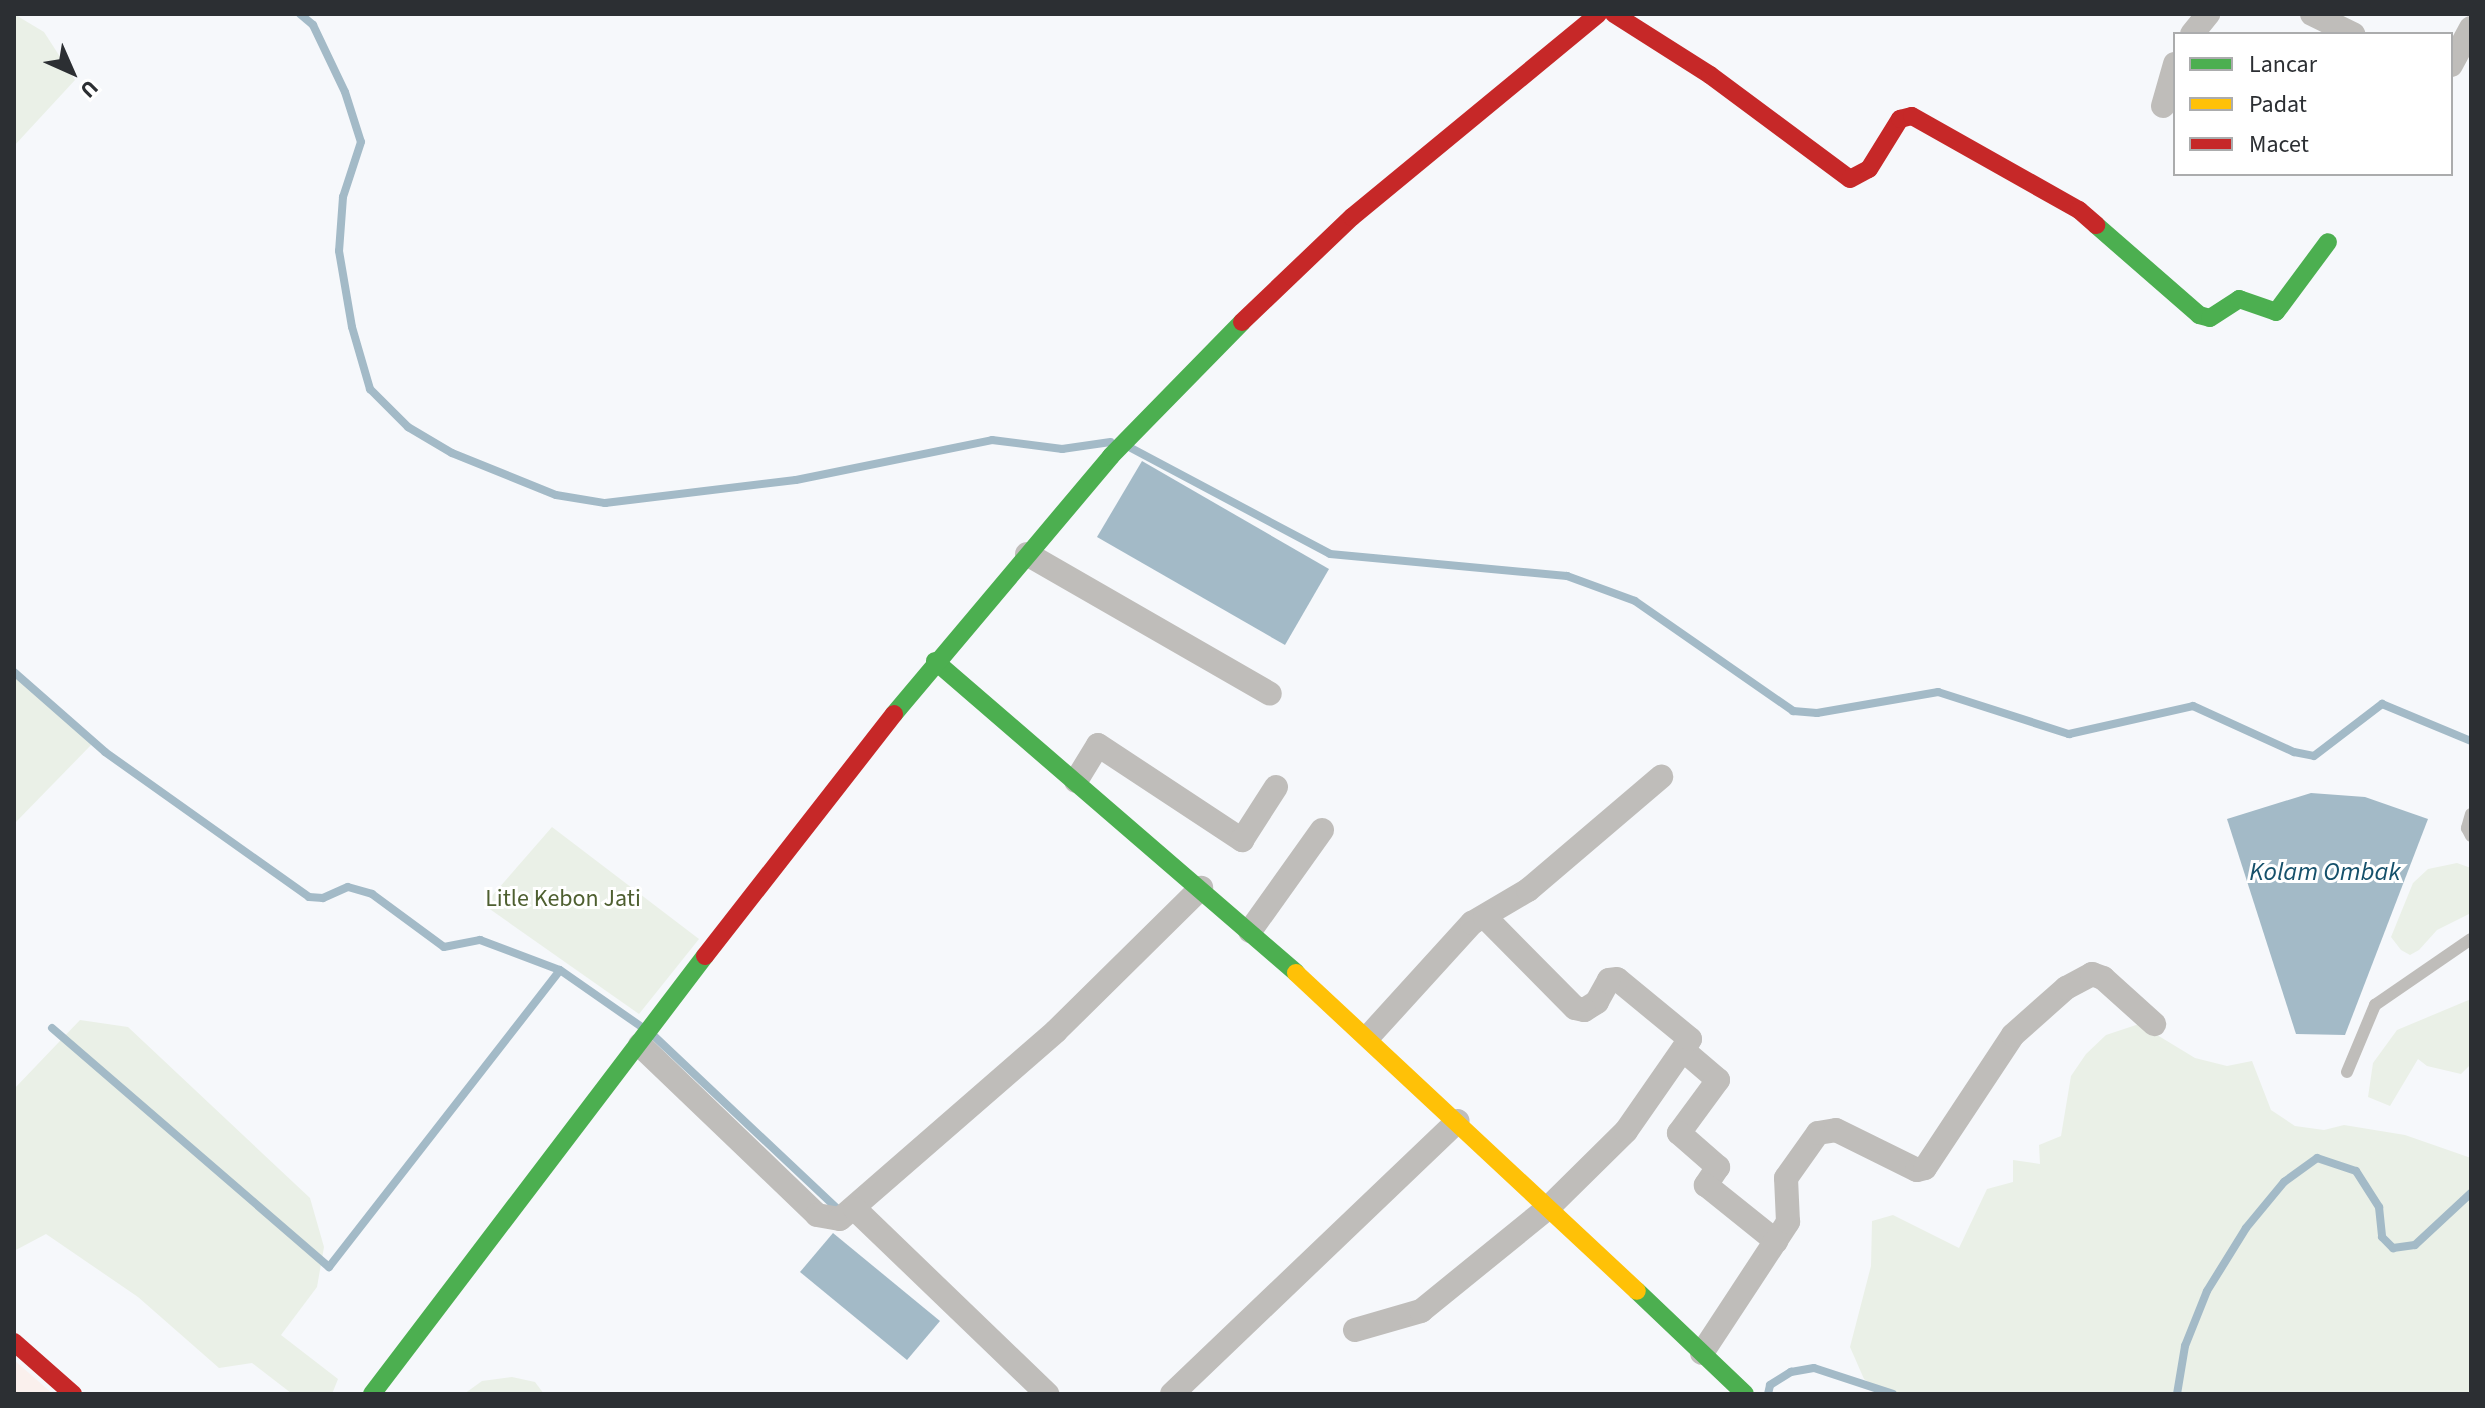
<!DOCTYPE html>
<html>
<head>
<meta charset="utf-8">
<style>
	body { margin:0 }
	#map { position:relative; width:2485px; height:1408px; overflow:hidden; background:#f6f8fb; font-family:"Source Sans 3",sans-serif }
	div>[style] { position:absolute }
	.commercial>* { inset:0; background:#faf0ed }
	.green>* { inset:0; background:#eaf0e7 }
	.water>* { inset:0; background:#a3bac7 }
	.stream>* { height:8px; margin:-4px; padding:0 4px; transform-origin:4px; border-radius:4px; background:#a3bac7 }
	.lane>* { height:12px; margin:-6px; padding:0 6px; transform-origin:6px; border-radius:6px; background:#bfbdba }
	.street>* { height:24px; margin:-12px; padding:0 12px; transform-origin:12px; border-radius:12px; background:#bfbdba }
	.fast>* { height:18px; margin:-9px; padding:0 9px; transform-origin:9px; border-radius:9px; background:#4caf50 }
	.slow>* { height:18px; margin:-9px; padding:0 9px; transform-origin:9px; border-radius:9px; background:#ffc107 }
	.jam>* { height:18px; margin:-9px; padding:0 9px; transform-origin:9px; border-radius:9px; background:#c62828 }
	span { translate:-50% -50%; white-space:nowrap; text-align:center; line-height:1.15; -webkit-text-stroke:6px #fff; paint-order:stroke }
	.park-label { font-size:24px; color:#4e5f30 }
	.water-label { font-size:26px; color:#16516b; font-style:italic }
	.frame { position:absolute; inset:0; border:16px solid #2c2f33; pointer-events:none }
	.legend { position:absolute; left:2173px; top:32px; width:280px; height:144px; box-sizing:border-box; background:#fff; border:2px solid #abacad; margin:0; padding:10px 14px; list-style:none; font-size:24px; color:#2c2f33 }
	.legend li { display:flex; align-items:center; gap:16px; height:40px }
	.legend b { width:40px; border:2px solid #abacad }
	.north { position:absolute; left:32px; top:32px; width:80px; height:80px; -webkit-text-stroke:6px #fff; paint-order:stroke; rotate:135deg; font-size:22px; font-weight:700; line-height:32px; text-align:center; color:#2c2f33 }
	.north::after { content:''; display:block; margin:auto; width:28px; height:36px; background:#2c2f33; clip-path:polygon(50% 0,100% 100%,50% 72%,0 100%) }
</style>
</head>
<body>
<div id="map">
	<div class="commercial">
		<div style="clip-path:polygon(14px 1360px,53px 1394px,14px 1394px)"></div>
	</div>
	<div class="green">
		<div style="clip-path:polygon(14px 14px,44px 32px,75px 80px,14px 146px)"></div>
		<div style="clip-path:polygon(14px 672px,94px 742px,14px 824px)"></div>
		<div style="clip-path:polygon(552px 827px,699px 939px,639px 1014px,484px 905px)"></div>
		<div style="clip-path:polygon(2457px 863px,2471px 868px,2471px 913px,2437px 930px,2419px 950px,2410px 955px,2401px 950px,2391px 937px,2413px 883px,2428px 869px)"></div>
		<div style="clip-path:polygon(2471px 999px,2471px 1064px,2461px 1074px,2427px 1066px,2418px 1059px,2390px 1106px,2368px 1097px,2373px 1063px,2397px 1030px)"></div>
		<div style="clip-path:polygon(80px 1020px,128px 1027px,310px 1198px,324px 1247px,317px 1287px,281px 1335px,338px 1379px,332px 1394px,291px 1393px,252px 1363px,219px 1368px,138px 1297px,46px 1234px,14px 1251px,14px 1089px)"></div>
		<div style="clip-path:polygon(2139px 1024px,2195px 1058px,2227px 1066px,2252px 1061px,2271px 1110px,2295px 1126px,2324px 1130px,2344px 1125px,2405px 1135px,2471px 1158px,2470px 1394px,1886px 1394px,1864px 1379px,1850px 1347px,1871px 1266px,1872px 1221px,1893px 1215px,1959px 1248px,1987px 1189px,2013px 1182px,2013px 1160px,2040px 1164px,2039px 1145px,2061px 1136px,2071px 1076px,2086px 1054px,2106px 1035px)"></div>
		<div style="clip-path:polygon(512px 1377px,535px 1382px,544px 1394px,464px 1394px,482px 1381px)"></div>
	</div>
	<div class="water">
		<div style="clip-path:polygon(1142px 461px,1329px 569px,1285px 645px,1097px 537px)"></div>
		<div style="clip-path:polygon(2311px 793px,2365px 797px,2428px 819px,2345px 1035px,2296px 1034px,2227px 819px)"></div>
		<div style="clip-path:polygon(833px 1233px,940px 1321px,907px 1360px,800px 1272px)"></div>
	</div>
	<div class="stream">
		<div style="left:300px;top:14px;width:17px;rotate:40deg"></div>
		<div style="left:313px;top:25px;width:74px;rotate:64.5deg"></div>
		<div style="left:345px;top:92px;width:52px;rotate:72.3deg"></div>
		<div style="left:361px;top:142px;width:58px;rotate:108.1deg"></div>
		<div style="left:343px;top:197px;width:54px;rotate:94.2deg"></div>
		<div style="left:339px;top:251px;width:77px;rotate:80.3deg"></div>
		<div style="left:352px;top:327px;width:65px;rotate:73.8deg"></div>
		<div style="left:370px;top:389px;width:54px;rotate:45deg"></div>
		<div style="left:408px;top:427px;width:51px;rotate:30.6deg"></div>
		<div style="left:452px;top:453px;width:112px;rotate:22deg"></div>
		<div style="left:556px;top:495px;width:50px;rotate:9.3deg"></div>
		<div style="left:605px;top:503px;width:192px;rotate:-6.9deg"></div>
		<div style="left:796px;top:480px;width:200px;rotate:-11.5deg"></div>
		<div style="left:992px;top:440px;width:71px;rotate:7.3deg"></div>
		<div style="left:1062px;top:449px;width:49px;rotate:-8.3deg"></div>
		<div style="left:1131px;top:448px;width:225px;rotate:28deg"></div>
		<div style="left:1330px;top:554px;width:238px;rotate:5.3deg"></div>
		<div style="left:1567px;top:576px;width:72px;rotate:20.2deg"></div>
		<div style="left:1635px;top:601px;width:193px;rotate:34.8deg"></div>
		<div style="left:1793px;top:711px;width:24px;rotate:5deg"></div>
		<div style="left:1817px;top:713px;width:123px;rotate:-9.8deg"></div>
		<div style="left:1938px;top:692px;width:138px;rotate:17.8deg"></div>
		<div style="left:2069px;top:734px;width:127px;rotate:-12.7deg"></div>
		<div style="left:2193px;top:706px;width:111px;rotate:24.5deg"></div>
		<div style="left:2294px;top:752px;width:20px;rotate:11deg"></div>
		<div style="left:2314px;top:756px;width:86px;rotate:-37.4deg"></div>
		<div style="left:2382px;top:704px;width:96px;rotate:22.6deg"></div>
		<div style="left:14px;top:672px;width:121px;rotate:41.3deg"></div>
		<div style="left:105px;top:752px;width:250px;rotate:35.4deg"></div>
		<div style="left:309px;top:897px;width:14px;rotate:4deg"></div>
		<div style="left:323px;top:898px;width:27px;rotate:-24deg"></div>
		<div style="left:348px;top:887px;width:25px;rotate:16deg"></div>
		<div style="left:372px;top:894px;width:89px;rotate:36.4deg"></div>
		<div style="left:444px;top:947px;width:37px;rotate:-11deg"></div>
		<div style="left:480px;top:940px;width:85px;rotate:20.6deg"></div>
		<div style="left:560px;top:970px;width:101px;rotate:34.9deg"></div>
		<div style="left:52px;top:1028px;width:366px;rotate:40.8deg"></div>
		<div style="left:329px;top:1267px;width:376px;rotate:-52.1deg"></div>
		<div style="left:654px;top:1036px;width:258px;rotate:43.3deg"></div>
		<div style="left:1768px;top:1394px;width:9px;rotate:-77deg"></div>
		<div style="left:1770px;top:1385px;width:25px;rotate:-32deg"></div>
		<div style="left:1791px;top:1372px;width:23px;rotate:-10deg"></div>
		<div style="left:1814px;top:1368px;width:83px;rotate:18.2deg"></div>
		<div style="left:2177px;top:1394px;width:49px;rotate:-80.5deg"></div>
		<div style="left:2185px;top:1346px;width:59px;rotate:-68.2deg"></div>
		<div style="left:2207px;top:1291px;width:74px;rotate:-58.2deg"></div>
		<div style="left:2246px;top:1228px;width:60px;rotate:-50.4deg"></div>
		<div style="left:2284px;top:1182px;width:41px;rotate:-36deg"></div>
		<div style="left:2317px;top:1158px;width:41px;rotate:18.4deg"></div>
		<div style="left:2356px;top:1171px;width:43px;rotate:57.4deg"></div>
		<div style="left:2379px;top:1207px;width:30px;rotate:84deg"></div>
		<div style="left:2382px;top:1237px;width:16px;rotate:45deg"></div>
		<div style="left:2393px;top:1248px;width:22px;rotate:-8deg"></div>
		<div style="left:2415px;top:1245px;width:76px;rotate:-42.9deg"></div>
	</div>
	<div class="lane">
		<div style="left:2471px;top:814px;width:15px;rotate:106deg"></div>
		<div style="left:2467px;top:828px;width:9px;rotate:63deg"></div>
		<div style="left:2347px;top:1072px;width:73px;rotate:-67.3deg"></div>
		<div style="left:2375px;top:1005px;width:116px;rotate:-34.5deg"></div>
	</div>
	<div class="street">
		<div style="left:2312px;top:14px;width:46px;rotate:26deg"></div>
		<div style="left:2192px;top:34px;width:26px;rotate:-51deg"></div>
		<div style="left:2451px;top:65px;width:42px;rotate:-61.6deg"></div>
		<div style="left:2163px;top:106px;width:44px;rotate:-74.1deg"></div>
		<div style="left:1027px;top:554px;width:280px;rotate:29.9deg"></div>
		<div style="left:1076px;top:781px;width:42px;rotate:-58.6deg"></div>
		<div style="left:1098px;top:745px;width:173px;rotate:33.4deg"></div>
		<div style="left:1242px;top:840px;width:63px;rotate:-57.3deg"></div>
		<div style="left:1250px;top:931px;width:124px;rotate:-54.5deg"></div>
		<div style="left:1369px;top:1036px;width:153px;rotate:-47.7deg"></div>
		<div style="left:1472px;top:923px;width:65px;rotate:-30.5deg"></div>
		<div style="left:1528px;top:890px;width:175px;rotate:-40.4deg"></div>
		<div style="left:640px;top:1045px;width:245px;rotate:43.8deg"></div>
		<div style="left:817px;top:1215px;width:23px;rotate:10deg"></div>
		<div style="left:840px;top:1219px;width:286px;rotate:-41deg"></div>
		<div style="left:1056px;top:1031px;width:204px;rotate:-44.6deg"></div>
		<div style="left:1683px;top:1050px;width:46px;rotate:40.6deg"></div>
		<div style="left:1718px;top:1080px;width:66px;rotate:126.3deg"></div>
		<div style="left:1679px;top:1133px;width:52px;rotate:41.1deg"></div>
		<div style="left:1718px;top:1167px;width:22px;rotate:124deg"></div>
		<div style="left:1706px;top:1185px;width:90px;rotate:38.7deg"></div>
		<div style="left:855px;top:1209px;width:267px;rotate:43.9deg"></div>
		<div style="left:1355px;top:1330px;width:69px;rotate:-16.1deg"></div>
		<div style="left:1421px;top:1311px;width:165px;rotate:-39.1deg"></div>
		<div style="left:1549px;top:1207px;width:108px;rotate:-44.6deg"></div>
		<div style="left:1626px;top:1131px;width:112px;rotate:-55.2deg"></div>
		<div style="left:1690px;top:1039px;width:94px;rotate:-140.6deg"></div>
		<div style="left:1617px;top:979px;width:8px;rotate:173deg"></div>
		<div style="left:1609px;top:980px;width:25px;rotate:119deg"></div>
		<div style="left:1597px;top:1002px;width:15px;rotate:148deg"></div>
		<div style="left:1584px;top:1010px;width:9px;rotate:-167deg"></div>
		<div style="left:1575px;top:1008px;width:128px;rotate:-134.7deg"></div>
		<div style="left:1702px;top:1353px;width:157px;rotate:-56.7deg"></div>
		<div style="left:1788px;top:1222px;width:44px;rotate:-92.6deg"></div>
		<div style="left:1786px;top:1178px;width:55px;rotate:-54.6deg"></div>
		<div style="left:1818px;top:1133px;width:18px;rotate:-9deg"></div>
		<div style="left:1836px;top:1130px;width:90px;rotate:26.3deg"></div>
		<div style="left:1917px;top:1170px;width:8px;rotate:-14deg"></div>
		<div style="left:1925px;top:1168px;width:159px;rotate:-56.5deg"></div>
		<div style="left:2013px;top:1035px;width:71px;rotate:-41.6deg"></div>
		<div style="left:2066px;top:988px;width:30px;rotate:-28deg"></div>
		<div style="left:2092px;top:974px;width:12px;rotate:20deg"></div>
		<div style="left:2103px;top:978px;width:69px;rotate:42deg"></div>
		<div style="left:1172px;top:1394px;width:395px;rotate:-43.7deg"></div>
	</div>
	<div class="fast">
		<div style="left:2096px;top:225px;width:137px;rotate:41.1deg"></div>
		<div style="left:2199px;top:315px;width:11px;rotate:15deg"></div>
		<div style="left:2210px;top:318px;width:35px;rotate:-33deg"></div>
		<div style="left:2239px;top:299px;width:39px;rotate:19deg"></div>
		<div style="left:2276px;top:312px;width:87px;rotate:-53.4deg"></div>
		<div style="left:935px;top:661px;width:477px;rotate:40.8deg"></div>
		<div style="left:894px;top:714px;width:337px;rotate:-49.9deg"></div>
		<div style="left:1111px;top:456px;width:187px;rotate:-45.6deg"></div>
		<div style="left:1637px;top:1291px;width:149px;rotate:43.6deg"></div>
		<div style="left:372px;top:1394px;width:550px;rotate:-52.76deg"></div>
	</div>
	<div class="slow">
		<div style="left:1296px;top:973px;width:466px;rotate:43deg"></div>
	</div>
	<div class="jam">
		<div style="left:1614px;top:14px;width:114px;rotate:32.4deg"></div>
		<div style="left:1710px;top:75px;width:174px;rotate:36.6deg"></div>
		<div style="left:1850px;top:179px;width:21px;rotate:-28deg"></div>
		<div style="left:1869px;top:169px;width:59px;rotate:-58.2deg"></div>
		<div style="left:1900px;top:119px;width:12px;rotate:-14deg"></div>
		<div style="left:1912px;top:116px;width:192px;rotate:29.4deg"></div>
		<div style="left:2079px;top:210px;width:23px;rotate:41deg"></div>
		<div style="left:1242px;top:322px;width:152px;rotate:-43.7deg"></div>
		<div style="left:1352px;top:217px;width:319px;rotate:-39.5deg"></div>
		<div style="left:705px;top:956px;width:307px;rotate:-52deg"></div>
		<div style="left:14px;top:1342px;width:79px;rotate:41.4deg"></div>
	</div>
	<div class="park-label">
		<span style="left:563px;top:899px">Litle Kebon Jati</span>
	</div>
	<div class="water-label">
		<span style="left:2325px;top:872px">Kolam Ombak</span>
	</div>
	<div class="frame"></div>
	<ul class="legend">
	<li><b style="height:10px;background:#4caf50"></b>Lancar</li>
	<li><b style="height:10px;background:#ffc107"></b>Padat</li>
	<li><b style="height:10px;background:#c62828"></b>Macet</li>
	</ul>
	<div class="north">U</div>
</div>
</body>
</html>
